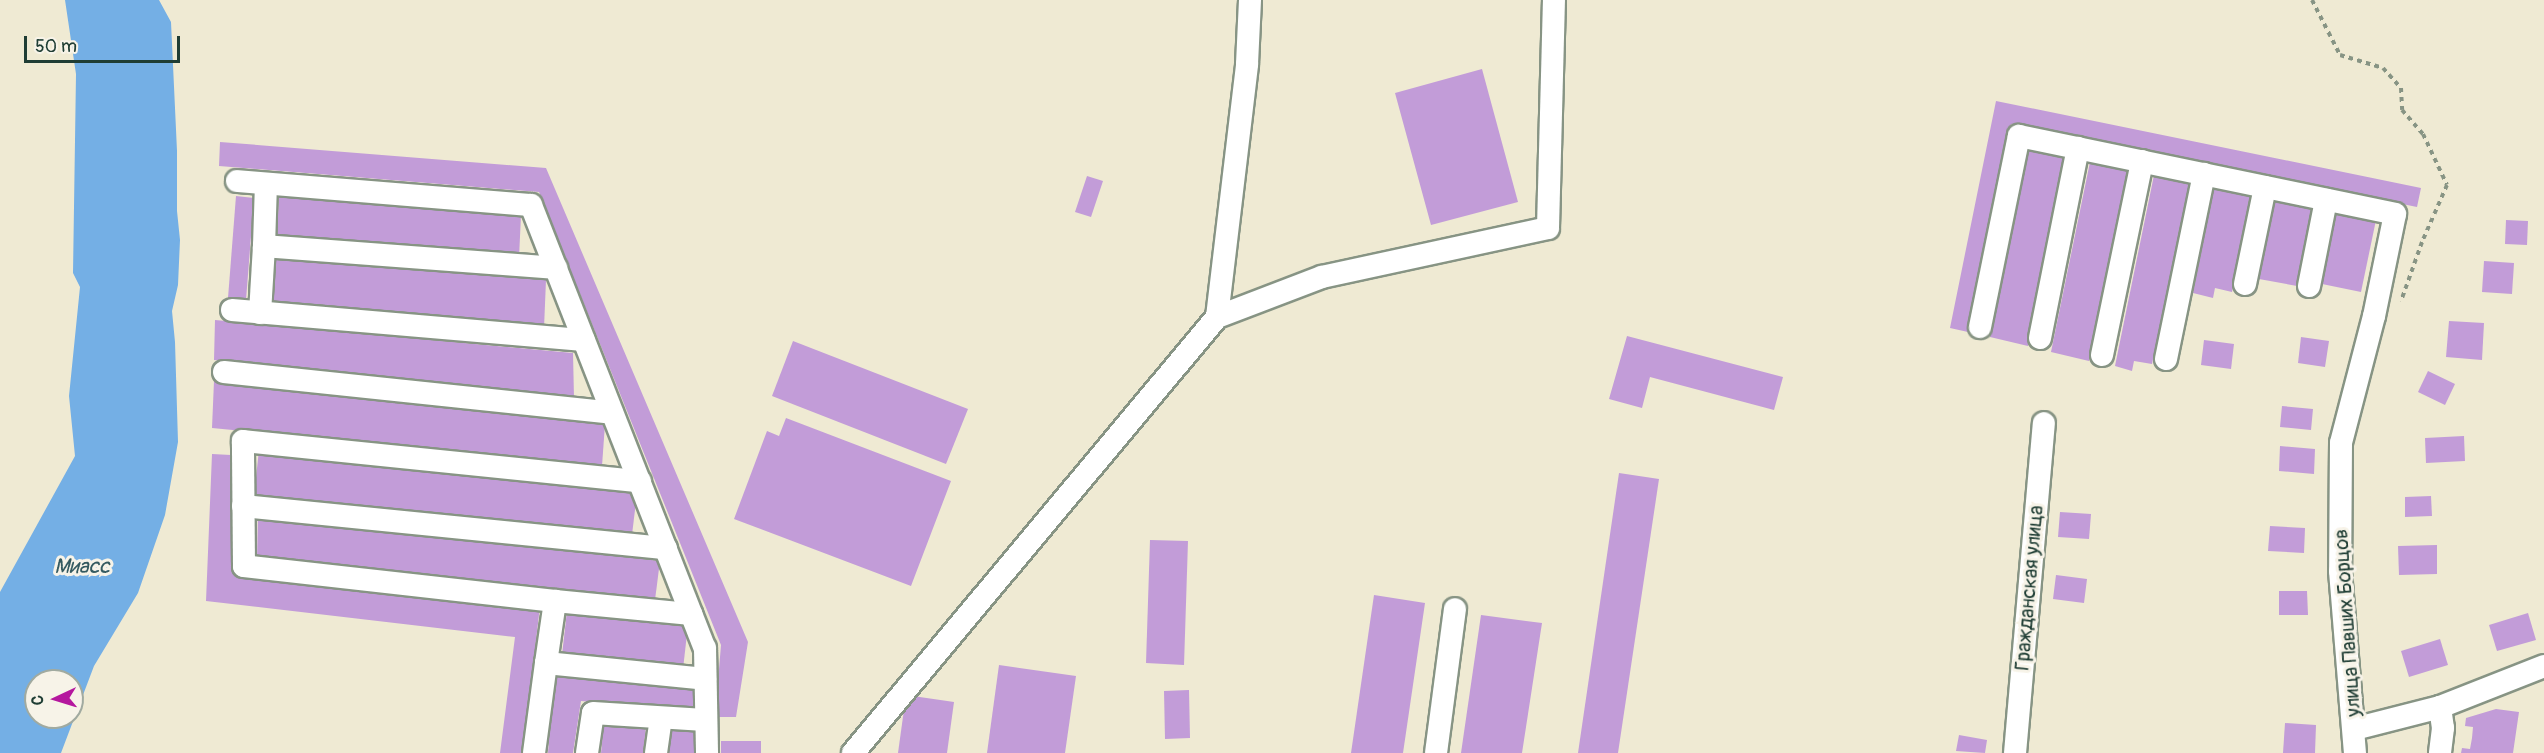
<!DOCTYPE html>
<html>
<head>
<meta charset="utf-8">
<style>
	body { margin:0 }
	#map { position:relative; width:2544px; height:753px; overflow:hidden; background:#efead3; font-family:Pangolin,sans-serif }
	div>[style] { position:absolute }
	.water>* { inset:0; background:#74afe5 }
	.building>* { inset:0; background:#c29cd8 }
	.path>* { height:4px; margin-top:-2px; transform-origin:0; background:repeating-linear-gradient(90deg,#879484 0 4.5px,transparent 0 9px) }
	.roads { filter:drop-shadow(2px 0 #879484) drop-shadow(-2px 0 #879484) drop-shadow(0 2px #879484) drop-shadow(0 -2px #879484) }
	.minor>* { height:22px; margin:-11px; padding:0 11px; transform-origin:11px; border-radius:11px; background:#fff }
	span { translate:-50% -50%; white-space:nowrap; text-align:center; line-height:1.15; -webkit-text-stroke:6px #f7f3e8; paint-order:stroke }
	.street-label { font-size:20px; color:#1f3d34 }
	.water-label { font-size:21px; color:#345a60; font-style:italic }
	.north { position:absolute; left:24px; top:669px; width:60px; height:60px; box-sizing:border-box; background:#f7f3e8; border:2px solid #a1aaa0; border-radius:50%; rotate:266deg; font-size:16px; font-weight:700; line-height:24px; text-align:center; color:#1f3d34 }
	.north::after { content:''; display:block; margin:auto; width:21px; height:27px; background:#b5179e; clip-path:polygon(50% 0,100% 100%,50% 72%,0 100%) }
	.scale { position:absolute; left:24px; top:36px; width:156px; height:27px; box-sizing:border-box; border:3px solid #1f3d34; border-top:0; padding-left:8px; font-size:18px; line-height:21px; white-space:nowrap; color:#1f3d34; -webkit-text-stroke:4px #f7f3e8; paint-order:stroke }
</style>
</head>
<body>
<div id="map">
	<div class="water">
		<div style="clip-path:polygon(evenodd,65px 0,159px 0,171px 22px,177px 151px,177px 211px,180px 240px,178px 285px,172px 311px,175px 342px,178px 442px,165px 515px,138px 593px,94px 666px,61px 753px,0 753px,0 592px,75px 456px,69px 396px,80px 287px,73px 273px,76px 74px,65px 0,36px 681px,72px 681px,72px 717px,36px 717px,36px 681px)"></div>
	</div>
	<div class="building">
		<div style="clip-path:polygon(1482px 69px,1518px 202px,1431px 225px,1395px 93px)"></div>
		<div style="clip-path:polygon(1996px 101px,2421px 188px,2417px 207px,2011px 124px,1968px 332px,1950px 328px)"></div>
		<div style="clip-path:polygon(220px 142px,546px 168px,748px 642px,736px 717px,715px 717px,721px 645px,539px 192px,219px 166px)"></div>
		<div style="clip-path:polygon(2029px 149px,2066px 157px,2028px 346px,1990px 337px)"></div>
		<div style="clip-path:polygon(2090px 162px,2129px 170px,2089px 361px,2051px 352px)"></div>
		<div style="clip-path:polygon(2154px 175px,2190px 182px,2152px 364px,2134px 361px,2132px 371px,2115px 366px)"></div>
		<div style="clip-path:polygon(1087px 176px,1103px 181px,1091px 217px,1075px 212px)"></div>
		<div style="clip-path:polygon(2214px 187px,2252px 195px,2232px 292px,2215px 288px,2213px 298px,2193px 293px)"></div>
		<div style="clip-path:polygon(279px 195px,521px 215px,519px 258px,277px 236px)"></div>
		<div style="clip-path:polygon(236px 196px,254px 198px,246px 300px,228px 298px)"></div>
		<div style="clip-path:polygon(2275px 200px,2313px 208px,2297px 286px,2259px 279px)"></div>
		<div style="clip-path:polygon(2336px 212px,2376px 220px,2361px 292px,2322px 284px)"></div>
		<div style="clip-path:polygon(2506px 220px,2528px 221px,2527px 245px,2505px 244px)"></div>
		<div style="clip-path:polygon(271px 259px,546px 280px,544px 328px,269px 304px)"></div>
		<div style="clip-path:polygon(2484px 261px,2514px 263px,2512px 294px,2482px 292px)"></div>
		<div style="clip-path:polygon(215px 320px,573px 353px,574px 398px,214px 360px)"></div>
		<div style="clip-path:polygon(2449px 321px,2484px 323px,2482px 360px,2446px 357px)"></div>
		<div style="clip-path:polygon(1627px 336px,1783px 377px,1774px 410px,1650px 377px,1642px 408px,1609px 399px)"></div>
		<div style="clip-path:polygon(2301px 337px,2329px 341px,2325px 367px,2298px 363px)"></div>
		<div style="clip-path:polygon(2204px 340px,2234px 344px,2231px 369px,2201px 365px)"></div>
		<div style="clip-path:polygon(793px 341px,968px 409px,946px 464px,772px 396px)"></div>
		<div style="clip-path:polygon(2428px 371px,2455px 384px,2445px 405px,2418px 392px)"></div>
		<div style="clip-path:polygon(214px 381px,605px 424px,602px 466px,212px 428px)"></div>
		<div style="clip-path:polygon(2282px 406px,2313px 409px,2311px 430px,2280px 427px)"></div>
		<div style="clip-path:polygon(786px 418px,951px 481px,911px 586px,734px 519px,767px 431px,779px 436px)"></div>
		<div style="clip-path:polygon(2464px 436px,2465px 461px,2426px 463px,2425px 438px)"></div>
		<div style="clip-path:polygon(2280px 446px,2315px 449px,2314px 474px,2279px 471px)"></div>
		<div style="clip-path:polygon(259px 450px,637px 493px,632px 535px,254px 495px)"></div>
		<div style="clip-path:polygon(212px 454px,231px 455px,237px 577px,540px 606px,523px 753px,500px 753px,515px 637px,206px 601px)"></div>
		<div style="clip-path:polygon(1619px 473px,1659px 479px,1618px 753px,1578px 753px)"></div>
		<div style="clip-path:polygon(2431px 496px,2432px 516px,2405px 517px,2405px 497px)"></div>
		<div style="clip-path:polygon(2060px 512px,2091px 514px,2089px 539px,2058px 537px)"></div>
		<div style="clip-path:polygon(258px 515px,660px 561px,655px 600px,257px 558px)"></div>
		<div style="clip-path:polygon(2270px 526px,2305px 528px,2304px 553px,2268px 551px)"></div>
		<div style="clip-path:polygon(1150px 540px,1188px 541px,1184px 665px,1146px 663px)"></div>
		<div style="clip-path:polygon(2437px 545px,2437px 574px,2399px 575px,2398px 546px)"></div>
		<div style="clip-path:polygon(2056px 575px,2087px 579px,2084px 603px,2053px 599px)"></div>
		<div style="clip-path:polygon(2279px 591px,2307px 591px,2308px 615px,2279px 615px)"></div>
		<div style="clip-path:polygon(1374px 595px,1425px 603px,1403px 753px,1351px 753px)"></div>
		<div style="clip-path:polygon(567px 611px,688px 625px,683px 669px,562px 655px)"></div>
		<div style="clip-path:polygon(2528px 613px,2536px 640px,2497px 651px,2489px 625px)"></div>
		<div style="clip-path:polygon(1481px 615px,1542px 623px,1522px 753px,1461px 753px)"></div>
		<div style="clip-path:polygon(2440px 639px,2448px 665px,2409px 677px,2401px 651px)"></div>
		<div style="clip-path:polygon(999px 665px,1076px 676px,1065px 753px,987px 753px)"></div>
		<div style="clip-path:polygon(554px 675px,694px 689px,694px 711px,581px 701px,573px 753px,548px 753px)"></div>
		<div style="clip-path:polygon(1189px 690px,1190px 738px,1165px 739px,1164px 691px)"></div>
		<div style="clip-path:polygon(906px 695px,954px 702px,947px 753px,898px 753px)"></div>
		<div style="clip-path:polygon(2496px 709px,2519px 712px,2513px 753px,2461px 753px,2462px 748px,2470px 749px,2472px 738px,2473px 727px,2465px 726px,2466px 718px)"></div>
		<div style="clip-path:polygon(604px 721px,646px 727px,643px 753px,601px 753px)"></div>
		<div style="clip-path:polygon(2285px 723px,2316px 725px,2315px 753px,2283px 753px)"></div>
		<div style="clip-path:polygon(672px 724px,698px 727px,695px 753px,669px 753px)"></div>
		<div style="clip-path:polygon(1959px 735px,1987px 740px,1985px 753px,1956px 751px)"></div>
		<div style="clip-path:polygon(721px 741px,761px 741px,761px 753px,721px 753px)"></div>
	</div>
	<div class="path">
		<div style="left:2312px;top:0;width:62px;rotate:63deg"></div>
		<div style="left:2340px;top:55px;width:45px;rotate:16.8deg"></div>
		<div style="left:2383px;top:68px;width:27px;rotate:48deg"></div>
		<div style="left:2401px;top:88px;width:22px;rotate:87deg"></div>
		<div style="left:2402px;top:110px;width:32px;rotate:49deg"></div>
		<div style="left:2423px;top:134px;width:56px;rotate:64.8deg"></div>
		<div style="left:2447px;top:185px;width:62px;rotate:113.7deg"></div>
		<div style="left:2422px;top:242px;width:63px;rotate:109.6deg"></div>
	</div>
	<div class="roads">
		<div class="minor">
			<div style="left:237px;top:181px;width:295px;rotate:4.7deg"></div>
			<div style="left:531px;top:205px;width:476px;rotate:68.6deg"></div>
			<div style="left:705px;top:648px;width:105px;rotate:88.9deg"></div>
			<div style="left:264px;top:246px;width:62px;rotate:-88.2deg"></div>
			<div style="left:2245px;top:284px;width:99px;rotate:-78.3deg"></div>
			<div style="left:2309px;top:286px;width:88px;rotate:-78.8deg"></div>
			<div style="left:232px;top:310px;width:353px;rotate:4.9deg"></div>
			<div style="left:260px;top:313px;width:67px;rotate:-86.6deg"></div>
			<div style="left:264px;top:246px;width:293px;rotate:4.3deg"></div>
			<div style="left:1217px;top:317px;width:112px;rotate:-20.9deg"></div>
			<div style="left:1322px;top:277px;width:231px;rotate:-12.2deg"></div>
			<div style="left:1548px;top:228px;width:228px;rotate:-88.5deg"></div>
			<div style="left:1980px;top:327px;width:195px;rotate:-78.5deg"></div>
			<div style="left:2019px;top:136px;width:384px;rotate:11.7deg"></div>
			<div style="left:2395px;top:214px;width:104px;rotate:101.6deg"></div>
			<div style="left:2374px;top:316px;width:131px;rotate:104.6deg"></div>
			<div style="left:2341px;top:443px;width:128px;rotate:90.4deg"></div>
			<div style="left:2340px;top:571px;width:183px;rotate:85.3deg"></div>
			<div style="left:2040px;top:338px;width:194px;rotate:-78.7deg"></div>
			<div style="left:2102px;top:355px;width:198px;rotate:-78.3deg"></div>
			<div style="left:2166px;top:359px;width:189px;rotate:-78.4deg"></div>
			<div style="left:224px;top:372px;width:390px;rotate:6deg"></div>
			<div style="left:243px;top:506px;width:425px;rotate:5.7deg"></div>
			<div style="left:555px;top:601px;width:313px;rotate:-173.6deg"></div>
			<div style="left:244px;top:566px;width:125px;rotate:-90.5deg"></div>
			<div style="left:243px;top:441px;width:399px;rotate:5.8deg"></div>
			<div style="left:546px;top:663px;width:63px;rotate:-81.7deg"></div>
			<div style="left:555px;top:601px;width:137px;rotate:5.5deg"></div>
			<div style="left:2440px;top:707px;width:112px;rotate:-21.5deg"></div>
			<div style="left:2354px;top:729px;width:89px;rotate:-14.3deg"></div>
			<div style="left:2440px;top:707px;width:21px;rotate:82deg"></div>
			<div style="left:2443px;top:728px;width:25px;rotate:97deg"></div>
			<div style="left:534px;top:753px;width:91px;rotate:-82.4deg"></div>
			<div style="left:546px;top:663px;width:160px;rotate:5.7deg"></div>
			<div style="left:587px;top:753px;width:40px;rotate:-81.5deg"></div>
			<div style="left:593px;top:713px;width:112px;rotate:3.6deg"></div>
			<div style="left:656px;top:753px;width:35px;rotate:-82deg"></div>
			<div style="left:853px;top:753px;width:568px;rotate:-50.14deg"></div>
			<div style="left:1217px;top:317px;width:255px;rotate:-83.2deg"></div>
			<div style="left:1247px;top:64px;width:64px;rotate:-87.3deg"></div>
			<div style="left:1436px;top:753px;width:145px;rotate:-82.5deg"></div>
			<div style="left:2015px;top:753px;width:331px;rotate:-85deg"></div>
		</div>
	</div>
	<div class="street-label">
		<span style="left:2029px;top:588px;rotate:-85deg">Гражданская улица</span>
		<span style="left:2347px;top:623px;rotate:-94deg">улица Павших Борцов</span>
	</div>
	<div class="water-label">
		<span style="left:82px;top:567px">Миасс</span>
	</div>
	<div class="north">С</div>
	<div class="scale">50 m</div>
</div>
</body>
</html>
